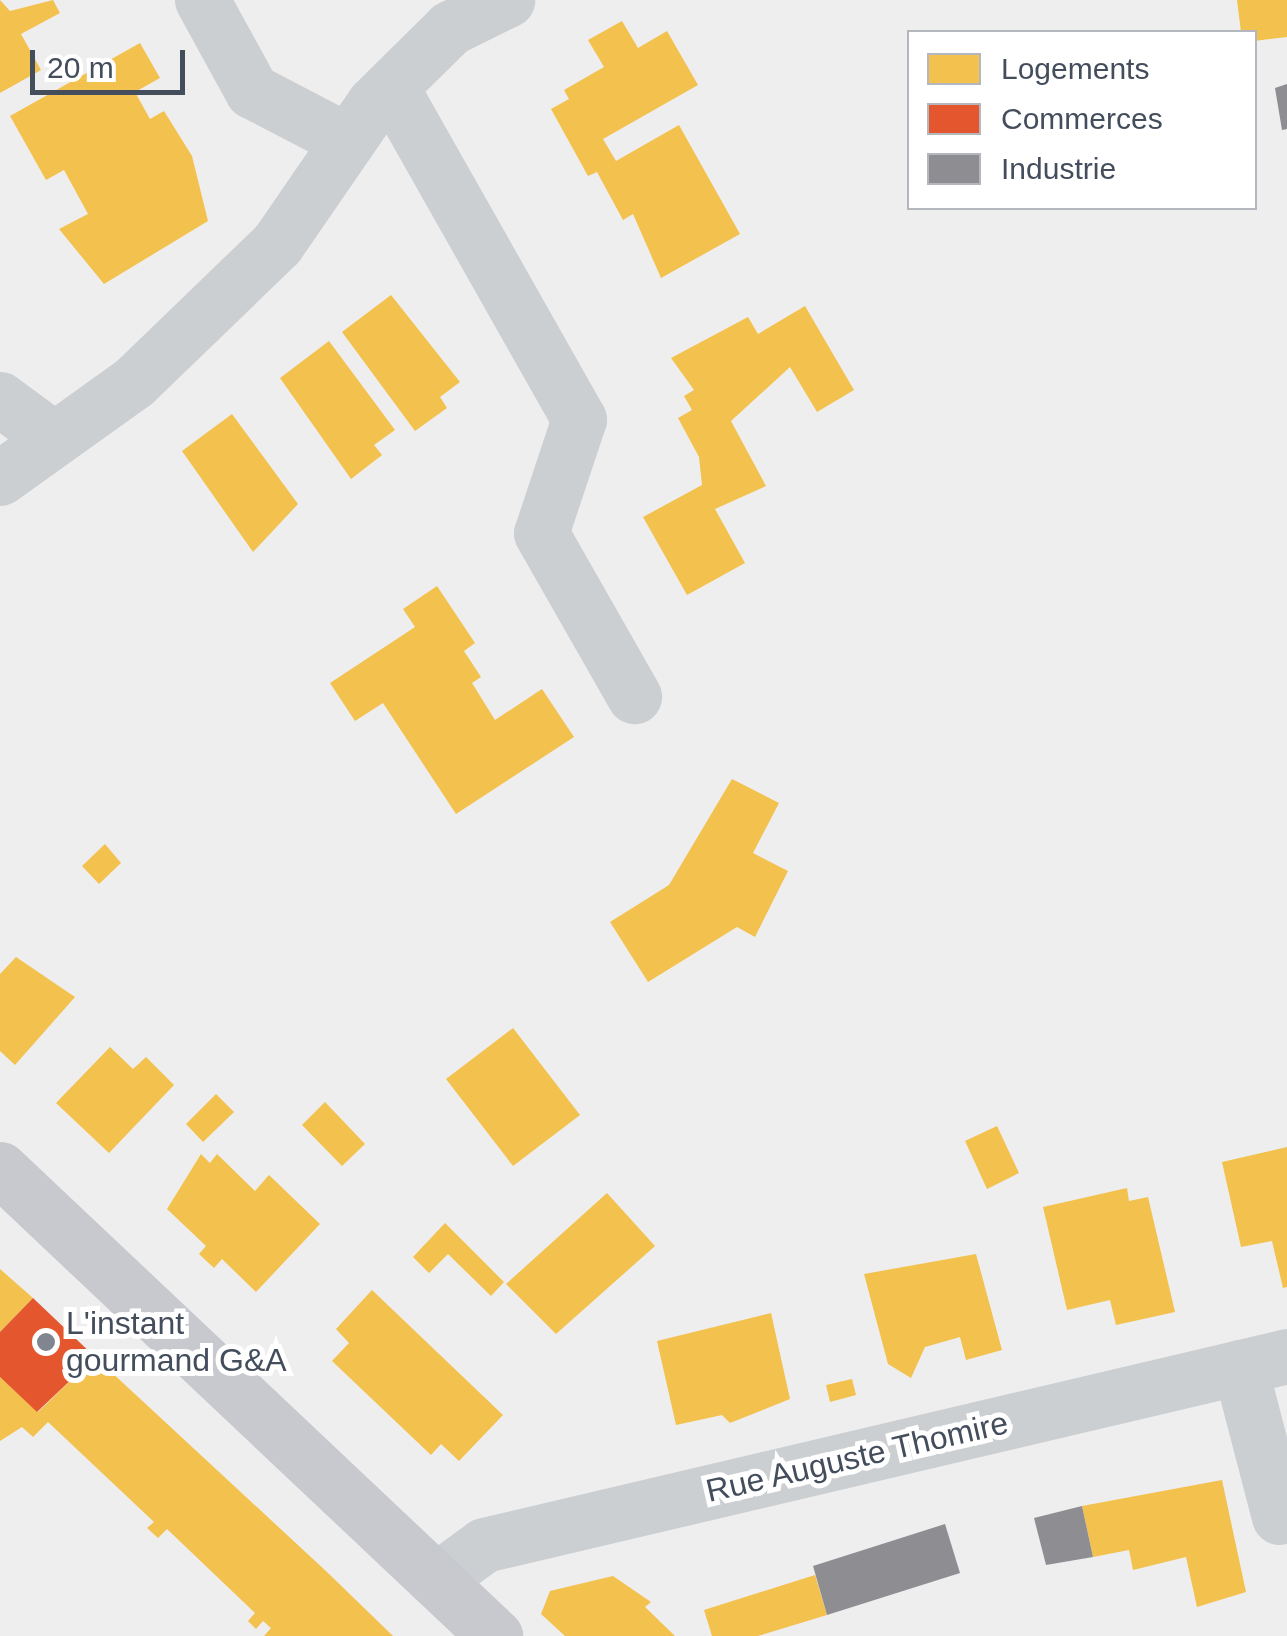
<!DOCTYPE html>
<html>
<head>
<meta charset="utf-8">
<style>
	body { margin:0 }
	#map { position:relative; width:1287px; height:1636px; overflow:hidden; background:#efeeee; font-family:Arial,sans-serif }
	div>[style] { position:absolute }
	.homes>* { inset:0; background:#f2c14e }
	.shops>* { inset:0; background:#e4572e }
	.industry>* { inset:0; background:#8d8d92 }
	.minor>* { height:55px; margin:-27.5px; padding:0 27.5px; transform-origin:27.5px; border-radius:27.5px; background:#cccfd2 }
	.major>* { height:55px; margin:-27.5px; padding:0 27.5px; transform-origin:27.5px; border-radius:27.5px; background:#c7c9cf }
	.dots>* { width:28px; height:28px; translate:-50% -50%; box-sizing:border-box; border:5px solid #fff; border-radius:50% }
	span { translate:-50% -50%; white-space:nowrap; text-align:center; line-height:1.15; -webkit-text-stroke:10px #fff; paint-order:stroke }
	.poi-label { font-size:32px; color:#444d5c }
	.left { translate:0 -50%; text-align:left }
	.street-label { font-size:32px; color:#444d5c }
	.legend { position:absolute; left:907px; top:30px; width:350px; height:180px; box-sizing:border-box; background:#fff; border:2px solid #b4b8be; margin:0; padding:12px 18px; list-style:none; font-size:30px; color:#444d5c }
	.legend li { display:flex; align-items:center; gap:20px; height:50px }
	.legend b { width:50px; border:2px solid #b4b8be }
	.scale { position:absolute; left:30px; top:50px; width:155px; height:45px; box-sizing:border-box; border:5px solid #444d5c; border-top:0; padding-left:12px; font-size:30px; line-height:35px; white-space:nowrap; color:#444d5c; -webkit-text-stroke:8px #fff; paint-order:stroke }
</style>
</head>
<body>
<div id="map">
	<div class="homes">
		<div style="clip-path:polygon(0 0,10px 11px,53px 0,60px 13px,21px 34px,41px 70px,0 93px)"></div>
		<div style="clip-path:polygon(1237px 0,1287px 0,1287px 37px,1254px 41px,1254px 32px,1241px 32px)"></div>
		<div style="clip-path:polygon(622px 21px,638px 48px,667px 31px,698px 85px,603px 139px,616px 161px,679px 125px,740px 234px,661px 278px,633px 214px,623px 220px,597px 172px,588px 176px,551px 109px,569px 99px,564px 90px,604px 67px,588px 40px)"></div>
		<div style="clip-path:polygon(140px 43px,160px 78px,135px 92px,150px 119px,164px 111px,192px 156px,208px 221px,104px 284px,59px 229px,88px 214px,64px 170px,46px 180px,10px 116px)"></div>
		<div style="clip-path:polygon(391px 295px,460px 382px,440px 397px,447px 408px,415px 431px,342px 332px)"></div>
		<div style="clip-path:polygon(805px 306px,854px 390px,817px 412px,790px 367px,731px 421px,766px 486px,715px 509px,745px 563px,687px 595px,643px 517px,702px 485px,699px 457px,678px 418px,692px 410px,684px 396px,694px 390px,671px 358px,748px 317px,758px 334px)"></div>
		<div style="clip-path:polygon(329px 341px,395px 430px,374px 445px,382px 455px,351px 479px,280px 378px)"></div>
		<div style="clip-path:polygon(232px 414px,298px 504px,253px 552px,182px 451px)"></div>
		<div style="clip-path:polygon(437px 586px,475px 643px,464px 651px,481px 677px,472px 683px,495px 720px,542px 689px,574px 737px,456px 814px,383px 703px,355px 721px,330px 683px,415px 627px,403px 609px)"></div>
		<div style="clip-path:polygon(732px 779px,779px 803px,753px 853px,788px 871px,755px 937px,737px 927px,648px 982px,610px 922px,669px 885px)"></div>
		<div style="clip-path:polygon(105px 844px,121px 863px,99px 884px,82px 866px)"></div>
		<div style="clip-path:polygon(16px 957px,75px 997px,15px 1065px,0 1051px,0 974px)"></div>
		<div style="clip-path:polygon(513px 1028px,580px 1115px,513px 1166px,446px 1079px)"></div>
		<div style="clip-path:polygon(110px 1047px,133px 1069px,146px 1057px,174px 1085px,109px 1153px,56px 1103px)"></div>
		<div style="clip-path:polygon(216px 1094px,234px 1112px,203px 1142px,186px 1124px)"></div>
		<div style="clip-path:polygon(325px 1102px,365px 1144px,342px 1166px,302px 1125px)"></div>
		<div style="clip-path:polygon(997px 1126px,1019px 1173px,987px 1189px,965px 1141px)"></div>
		<div style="clip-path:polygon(1287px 1147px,1287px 1287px,1283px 1288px,1272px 1241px,1241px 1247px,1222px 1162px)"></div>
		<div style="clip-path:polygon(201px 1154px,210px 1163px,217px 1154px,255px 1191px,269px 1175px,320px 1224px,256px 1292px,222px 1259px,214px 1268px,199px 1254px,206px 1246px,167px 1209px)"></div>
		<div style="clip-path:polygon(1127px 1188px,1129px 1201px,1148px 1197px,1175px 1312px,1116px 1325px,1110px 1300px,1067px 1310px,1043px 1207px)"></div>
		<div style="clip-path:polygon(607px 1193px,655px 1246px,556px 1334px,506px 1284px)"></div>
		<div style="clip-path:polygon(445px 1223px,504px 1282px,491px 1296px,448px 1254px,429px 1273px,413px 1257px)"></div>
		<div style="clip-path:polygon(976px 1254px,1002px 1350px,966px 1360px,960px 1337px,925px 1347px,911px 1378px,888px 1364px,864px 1274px)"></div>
		<div style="clip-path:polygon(0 1269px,33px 1298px,0 1332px)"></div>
		<div style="clip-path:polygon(372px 1290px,503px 1415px,459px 1461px,441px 1444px,431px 1455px,332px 1361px,349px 1343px,336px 1329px)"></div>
		<div style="clip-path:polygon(771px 1313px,790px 1399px,730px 1423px,722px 1415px,676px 1425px,657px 1341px)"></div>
		<div style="clip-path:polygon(95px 1357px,327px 1572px,393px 1636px,264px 1636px,271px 1628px,263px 1621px,256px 1629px,248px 1621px,255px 1613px,167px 1529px,158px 1538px,147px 1528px,154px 1522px,48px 1422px,33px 1437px,22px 1427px,0 1441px,0 1377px,38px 1412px)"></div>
		<div style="clip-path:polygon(852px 1379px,856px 1395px,830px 1402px,826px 1385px)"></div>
		<div style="clip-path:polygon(1222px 1480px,1246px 1592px,1197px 1607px,1186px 1557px,1133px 1570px,1129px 1550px,1093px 1557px,1082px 1506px)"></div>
		<div style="clip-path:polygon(815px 1575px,827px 1615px,758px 1636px,712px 1636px,704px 1610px)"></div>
		<div style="clip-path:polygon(613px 1576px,651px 1602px,645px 1607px,675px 1636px,565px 1636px,541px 1614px,550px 1591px)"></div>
	</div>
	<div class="shops">
		<div style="clip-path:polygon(33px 1298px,95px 1357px,37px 1412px,0 1377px,0 1332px)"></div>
	</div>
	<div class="industry">
		<div style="clip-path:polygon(1287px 84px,1287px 129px,1282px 130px,1275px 88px)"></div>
		<div style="clip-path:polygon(1082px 1506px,1093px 1557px,1046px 1565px,1034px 1518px)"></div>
		<div style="clip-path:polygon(945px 1524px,960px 1573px,827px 1615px,813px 1566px)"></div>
	</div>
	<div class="minor">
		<div style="left:202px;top:0;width:104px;rotate:61.2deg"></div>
		<div style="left:252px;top:91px;width:108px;rotate:27.5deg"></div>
		<div style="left:391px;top:87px;width:382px;rotate:60.5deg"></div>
		<div style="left:579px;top:419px;width:120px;rotate:108.4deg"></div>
		<div style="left:541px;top:533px;width:188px;rotate:60.3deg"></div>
		<div style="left:0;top:399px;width:67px;rotate:36.5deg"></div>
		<div style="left:0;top:478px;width:165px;rotate:-35.6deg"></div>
		<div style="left:134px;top:382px;width:199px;rotate:-44deg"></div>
		<div style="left:277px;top:244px;width:171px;rotate:-55.5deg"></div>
		<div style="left:374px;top:103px;width:107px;rotate:-44.6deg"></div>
		<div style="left:450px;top:28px;width:64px;rotate:-26.2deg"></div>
		<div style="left:1240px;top:1367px;width:155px;rotate:75.4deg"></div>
		<div style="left:436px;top:1580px;width:59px;rotate:-36.1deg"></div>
		<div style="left:484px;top:1545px;width:825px;rotate:-13.24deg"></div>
	</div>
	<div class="major">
		<div style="left:0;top:1169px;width:681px;rotate:43.33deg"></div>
	</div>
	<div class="dots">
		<div style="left:46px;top:1342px;background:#80858f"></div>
	</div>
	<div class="poi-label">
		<span class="left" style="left:66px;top:1342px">L'instant<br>gourmand G&amp;A</span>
	</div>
	<div class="street-label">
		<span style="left:857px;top:1457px;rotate:-13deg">Rue Auguste Thomire</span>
	</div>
	<ul class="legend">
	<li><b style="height:28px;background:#f2c14e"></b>Logements</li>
	<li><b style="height:28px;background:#e4572e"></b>Commerces</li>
	<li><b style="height:28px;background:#8d8d92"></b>Industrie</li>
	</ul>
	<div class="scale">20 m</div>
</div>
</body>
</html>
